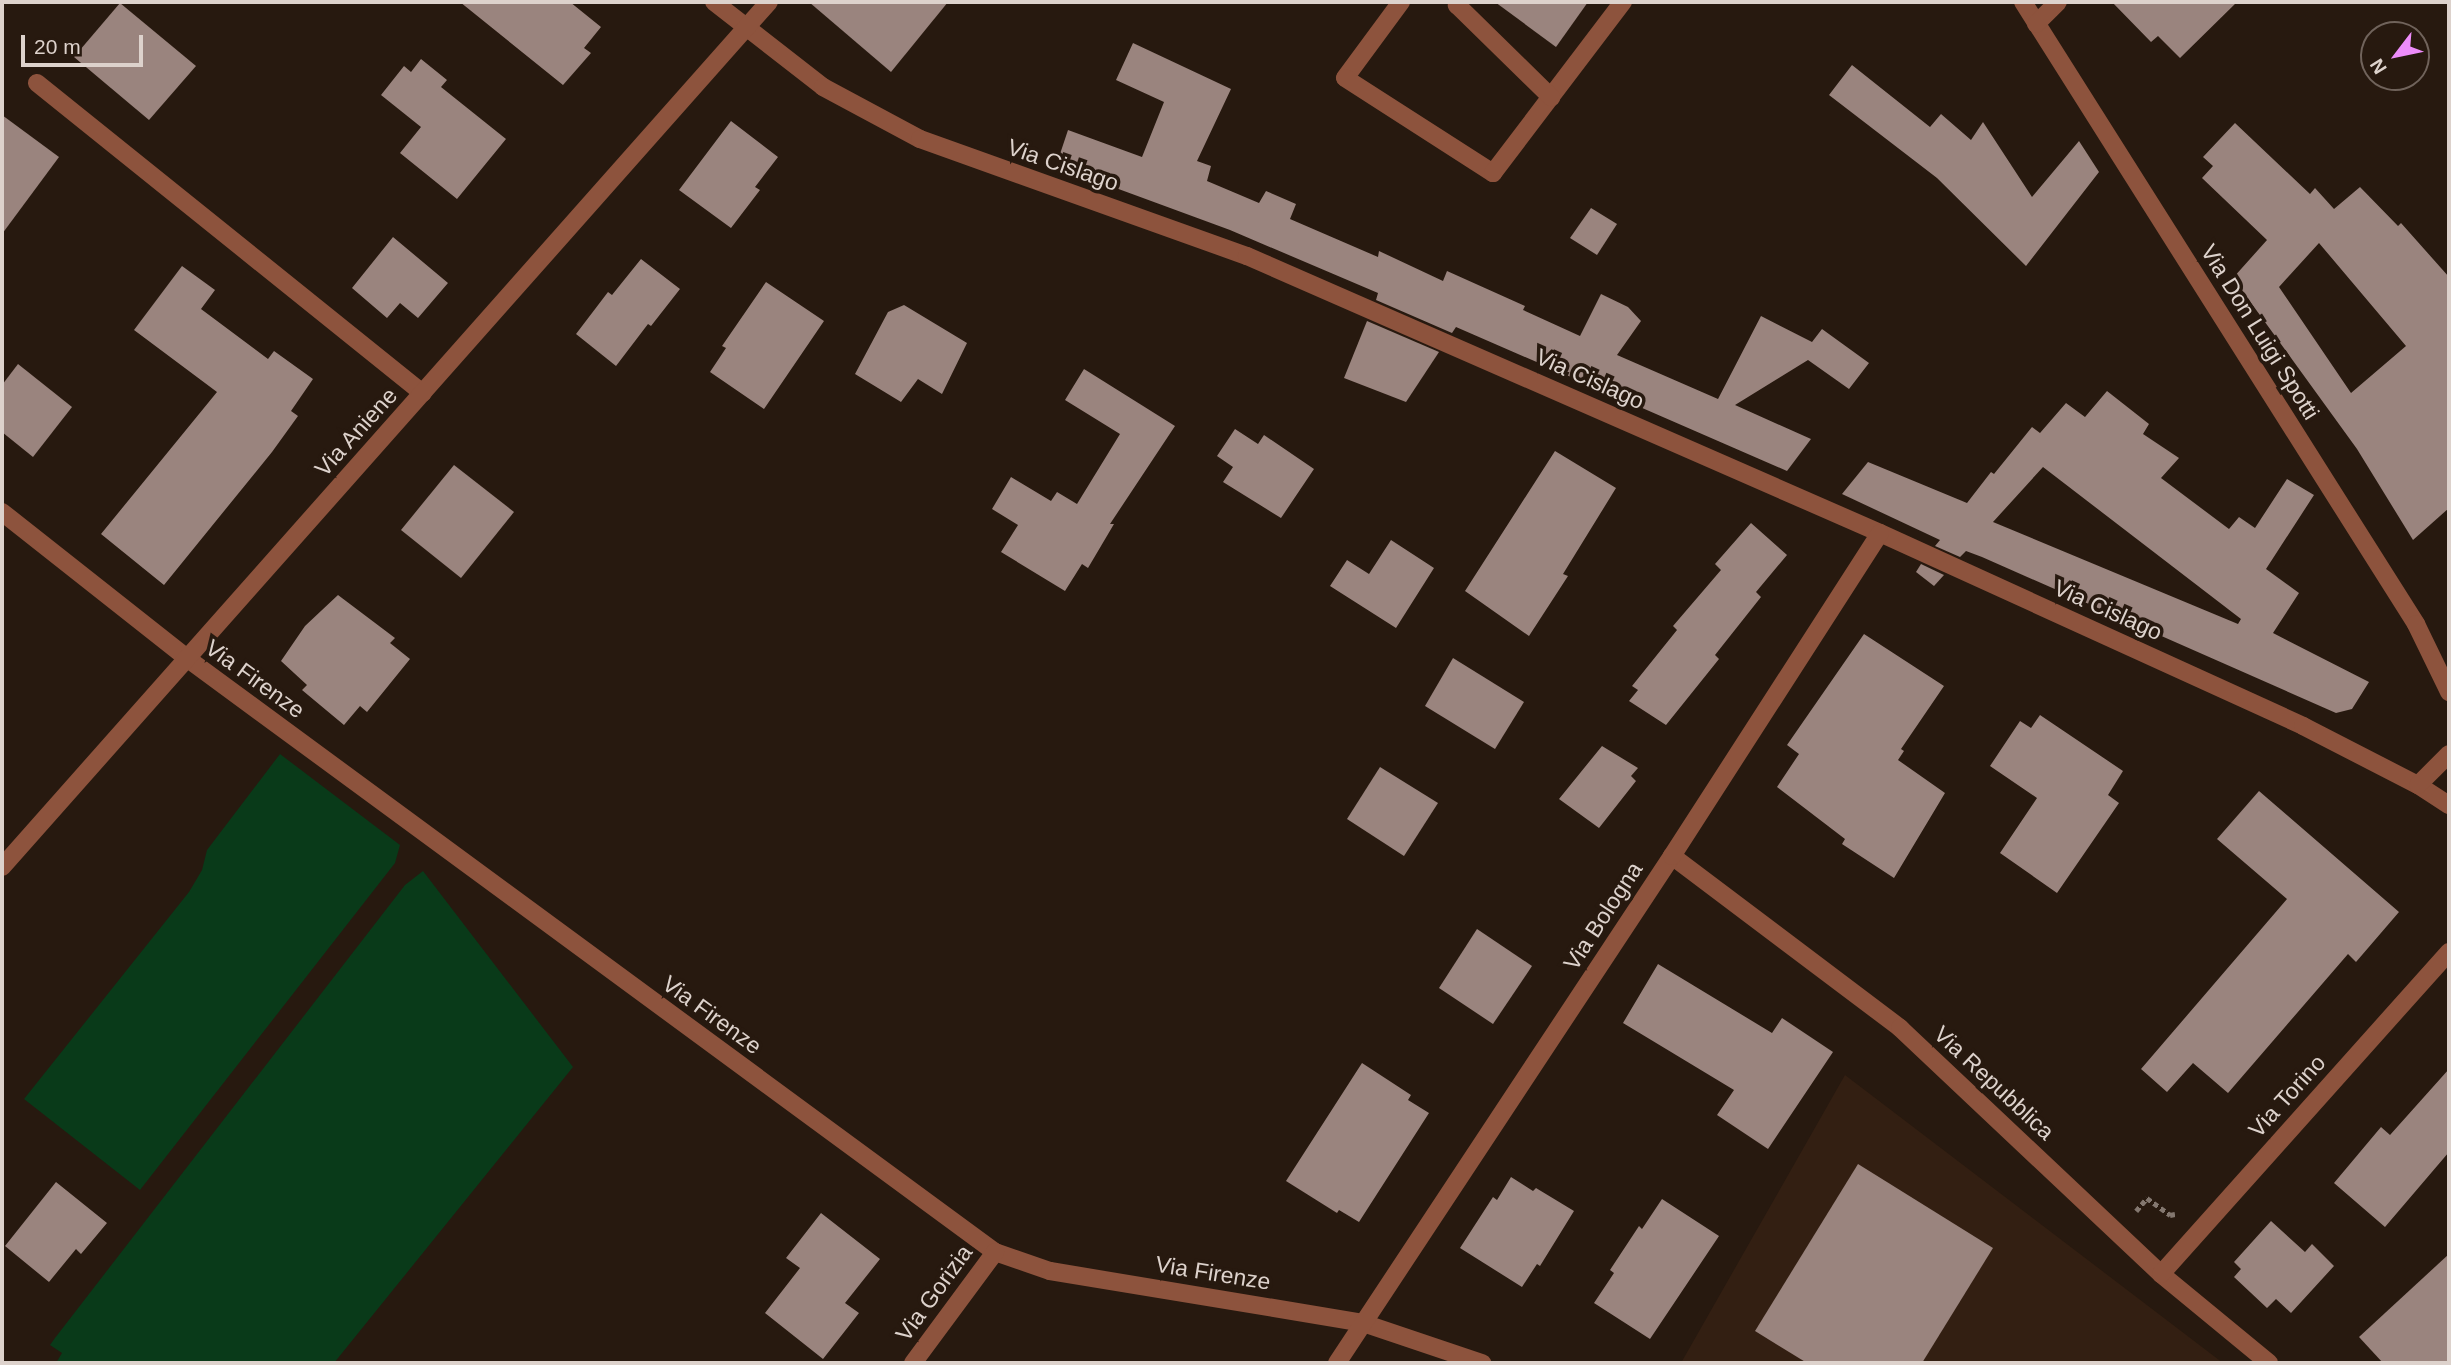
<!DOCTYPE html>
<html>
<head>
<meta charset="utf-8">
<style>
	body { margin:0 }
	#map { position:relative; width:2451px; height:1365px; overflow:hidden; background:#27190f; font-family:Helvetica,sans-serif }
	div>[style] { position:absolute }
	.built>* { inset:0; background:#331f12 }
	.green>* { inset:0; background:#093a19 }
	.building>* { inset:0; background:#9a847e }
	.path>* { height:4.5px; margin-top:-2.25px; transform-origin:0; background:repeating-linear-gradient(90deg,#83776f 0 5px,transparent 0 8.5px) }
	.minor>* { height:18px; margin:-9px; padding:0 9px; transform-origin:9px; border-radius:9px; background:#8d533d }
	span { translate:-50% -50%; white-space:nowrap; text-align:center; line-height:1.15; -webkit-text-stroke:7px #27190f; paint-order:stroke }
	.street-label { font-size:23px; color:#ddd2cc }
	.frame { position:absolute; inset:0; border:4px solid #ddd2cc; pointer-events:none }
	.north { position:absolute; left:2360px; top:21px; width:70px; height:70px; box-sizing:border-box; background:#27190f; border:2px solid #70635b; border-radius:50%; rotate:238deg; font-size:19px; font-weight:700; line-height:28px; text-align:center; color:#ddd2cc }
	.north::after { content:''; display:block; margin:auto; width:24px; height:32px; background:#ed8cfa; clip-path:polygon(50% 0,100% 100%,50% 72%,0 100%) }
	.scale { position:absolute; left:21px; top:35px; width:122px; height:32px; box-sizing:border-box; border:4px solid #ddd2cc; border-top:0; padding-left:9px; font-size:21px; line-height:24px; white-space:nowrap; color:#ddd2cc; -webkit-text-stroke:5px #27190f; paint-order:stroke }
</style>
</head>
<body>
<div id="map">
	<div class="built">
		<div style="clip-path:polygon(1845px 1075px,2223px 1363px,1681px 1363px)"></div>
	</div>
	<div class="green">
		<div style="clip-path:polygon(280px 754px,400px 845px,395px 863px,140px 1190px,24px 1099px,189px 892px,202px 870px,207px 850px)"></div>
		<div style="clip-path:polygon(423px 871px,573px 1067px,334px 1363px,56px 1363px,62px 1353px,50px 1345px,55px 1338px,405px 885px)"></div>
	</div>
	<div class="building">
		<div style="clip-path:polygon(460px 2px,570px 2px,601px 27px,584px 48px,591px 53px,563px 85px)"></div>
		<div style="clip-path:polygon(809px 2px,948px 2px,891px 72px)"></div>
		<div style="clip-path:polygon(1495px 2px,1588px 2px,1556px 47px)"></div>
		<div style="clip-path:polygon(2112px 2px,2237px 2px,2180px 58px,2158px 36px,2151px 42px)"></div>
		<div style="clip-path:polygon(120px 3px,196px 66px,149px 120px,74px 57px)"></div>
		<div style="clip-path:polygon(1133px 43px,1231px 89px,1197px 161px,1211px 166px,1207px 181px,1259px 203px,1266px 191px,1296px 204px,1290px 219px,1378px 257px,1379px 251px,1443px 281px,1447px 271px,1525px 306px,1523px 310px,1580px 336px,1601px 294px,1628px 307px,1641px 321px,1617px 355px,1718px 399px,1761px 316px,1812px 342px,1822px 329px,1869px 363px,1849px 389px,1808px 360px,1735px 405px,1811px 439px,1787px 471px,1456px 327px,1452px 333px,1376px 300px,1378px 293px,1230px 230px,1056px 166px,1068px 130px,1142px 157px,1164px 102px,1116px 80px)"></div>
		<div style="clip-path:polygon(421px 59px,447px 80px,441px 87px,506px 139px,457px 199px,400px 153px,421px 127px,381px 95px,404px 66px,411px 72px)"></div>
		<div style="clip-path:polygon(1852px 65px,1930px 127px,1941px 114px,1971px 140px,1983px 122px,2032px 197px,2079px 141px,2099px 172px,2026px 266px,1937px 178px,1829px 95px)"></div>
		<div style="clip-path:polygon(2px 115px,59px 157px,2px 234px)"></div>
		<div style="clip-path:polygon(731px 121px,778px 157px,755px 187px,760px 190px,731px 228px,679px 190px)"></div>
		<div style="clip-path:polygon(evenodd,2235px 123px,2310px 194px,2315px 188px,2334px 209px,2360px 187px,2398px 226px,2401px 223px,2449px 277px,2449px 508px,2413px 540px,2357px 449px,2233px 278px,2267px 240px,2202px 178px,2213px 166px,2203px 157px,2235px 123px,2319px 243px,2406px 346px,2351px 393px,2279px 287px,2319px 243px)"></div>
		<div style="clip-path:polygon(1591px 208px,1617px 224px,1597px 255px,1570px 238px)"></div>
		<div style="clip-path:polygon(393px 237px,448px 283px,418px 318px,400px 303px,387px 318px,352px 288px)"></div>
		<div style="clip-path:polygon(641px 259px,680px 289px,651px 326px,648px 324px,616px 366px,576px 334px,608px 292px,612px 295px)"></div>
		<div style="clip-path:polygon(182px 266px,215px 290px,201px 309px,268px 359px,274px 351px,313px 379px,291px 411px,298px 416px,272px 452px,164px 585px,101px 534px,217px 392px,134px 330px)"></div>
		<div style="clip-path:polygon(766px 282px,824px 321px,764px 409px,710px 372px,726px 348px,722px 346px)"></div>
		<div style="clip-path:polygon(904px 305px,967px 343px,942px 394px,918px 379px,901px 402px,855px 374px,888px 312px)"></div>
		<div style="clip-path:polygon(1367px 321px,1439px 352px,1406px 402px,1344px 378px)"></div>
		<div style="clip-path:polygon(18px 364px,72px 407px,33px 457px,2px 432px,2px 385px)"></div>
		<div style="clip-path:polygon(1084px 369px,1175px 426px,1110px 524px,1114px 524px,1088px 568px,1082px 564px,1065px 591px,1001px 552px,1018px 525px,992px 509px,1011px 477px,1051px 501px,1057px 492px,1077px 504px,1120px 434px,1065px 400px)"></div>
		<div style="clip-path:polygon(evenodd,2107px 391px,2149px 424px,2143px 434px,2179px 458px,2161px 478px,2229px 529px,2239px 517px,2255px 528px,2287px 479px,2314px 495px,2266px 569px,2299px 593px,2273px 633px,2369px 682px,2352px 709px,2336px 713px,1982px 557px,1966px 551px,1960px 557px,1935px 546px,1940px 540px,1842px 494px,1868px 462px,1967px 503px,1991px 472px,1994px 474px,2032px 427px,2040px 433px,2066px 403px,2085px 417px,2107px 391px,2043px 467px,2241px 619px,2238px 624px,1993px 522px,2043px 467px)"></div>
		<div style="clip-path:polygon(1235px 429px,1258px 444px,1264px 435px,1314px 469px,1281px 518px,1223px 482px,1233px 467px,1217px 456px)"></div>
		<div style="clip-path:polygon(1555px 451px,1616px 488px,1563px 574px,1568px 576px,1529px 636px,1465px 591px)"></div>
		<div style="clip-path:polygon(454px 465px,514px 512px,461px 578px,401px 530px)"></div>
		<div style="clip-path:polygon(1751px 523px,1787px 555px,1756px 592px,1761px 597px,1715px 655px,1719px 659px,1666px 725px,1629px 701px,1638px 690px,1632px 686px,1677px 630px,1673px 626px,1721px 570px,1715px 564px)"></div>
		<div style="clip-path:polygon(1391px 540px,1434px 568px,1396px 628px,1330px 586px,1347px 560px,1369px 574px)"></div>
		<div style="clip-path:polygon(1921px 564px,1944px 575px,1934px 586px,1916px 572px)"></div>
		<div style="clip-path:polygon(338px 595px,395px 638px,390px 643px,410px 659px,367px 712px,360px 706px,344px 725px,302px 690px,307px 685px,281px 661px,305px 626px)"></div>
		<div style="clip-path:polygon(1864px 634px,1944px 686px,1901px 749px,1904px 751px,1898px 760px,1945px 793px,1894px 878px,1842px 844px,1845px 839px,1777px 787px,1799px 754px,1787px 745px)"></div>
		<div style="clip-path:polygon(1453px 658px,1524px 702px,1495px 749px,1425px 706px)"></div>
		<div style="clip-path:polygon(2040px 715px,2123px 771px,2108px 795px,2119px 803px,2057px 893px,2000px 853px,2037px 798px,1990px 766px,2020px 721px,2031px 728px)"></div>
		<div style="clip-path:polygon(1602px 746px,1638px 768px,1631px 776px,1636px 781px,1599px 828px,1559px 799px)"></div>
		<div style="clip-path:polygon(1380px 767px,1438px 803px,1404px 856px,1347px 819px)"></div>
		<div style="clip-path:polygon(2259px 791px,2399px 912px,2356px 962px,2348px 954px,2228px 1093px,2193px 1063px,2167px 1092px,2141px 1069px,2287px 899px,2217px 839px)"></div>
		<div style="clip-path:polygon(1477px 929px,1532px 966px,1493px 1024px,1439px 988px)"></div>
		<div style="clip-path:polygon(1658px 964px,1772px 1033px,1782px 1018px,1833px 1052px,1768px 1149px,1717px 1115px,1734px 1090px,1623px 1023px)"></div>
		<div style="clip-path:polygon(1362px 1063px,1411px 1095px,1408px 1100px,1429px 1113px,1359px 1222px,1339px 1210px,1337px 1213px,1286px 1181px)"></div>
		<div style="clip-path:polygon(2449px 1069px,2449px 1152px,2385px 1227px,2334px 1183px,2381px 1127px,2390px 1135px)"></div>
		<div style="clip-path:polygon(1858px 1164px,1993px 1248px,1922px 1363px,1807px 1363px,1755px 1331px)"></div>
		<div style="clip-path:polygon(1511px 1177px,1533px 1191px,1536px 1188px,1574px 1211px,1540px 1266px,1537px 1264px,1522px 1287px,1460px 1248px,1493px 1197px,1497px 1200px)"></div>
		<div style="clip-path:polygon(56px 1182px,107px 1223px,81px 1254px,76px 1249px,49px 1282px,5px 1246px)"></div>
		<div style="clip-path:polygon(1662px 1199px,1719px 1236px,1650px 1339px,1594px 1303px,1614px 1273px,1610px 1270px,1639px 1226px,1642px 1229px)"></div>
		<div style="clip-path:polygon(821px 1213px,880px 1259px,845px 1303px,859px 1313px,823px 1359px,765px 1313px,800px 1268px,786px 1258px)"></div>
		<div style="clip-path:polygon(2271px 1221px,2305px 1252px,2312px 1244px,2334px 1266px,2291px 1313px,2276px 1299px,2267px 1308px,2234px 1277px,2241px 1269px,2234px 1262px)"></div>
		<div style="clip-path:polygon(2449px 1254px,2449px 1363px,2383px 1363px,2359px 1337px)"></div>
	</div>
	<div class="path">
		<div style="left:2136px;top:1211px;width:17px;rotate:-50deg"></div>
		<div style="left:2147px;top:1198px;width:29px;rotate:36deg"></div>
		<div style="left:2170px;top:1215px;width:5px;rotate:-11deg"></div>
	</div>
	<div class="minor">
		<div style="left:714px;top:2px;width:138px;rotate:37.9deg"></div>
		<div style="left:823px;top:87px;width:110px;rotate:28.2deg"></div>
		<div style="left:920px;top:139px;width:347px;rotate:19.7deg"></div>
		<div style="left:1247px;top:256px;width:691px;rotate:23.63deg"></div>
		<div style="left:1880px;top:533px;width:465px;rotate:24.5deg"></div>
		<div style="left:2303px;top:726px;width:129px;rotate:27.2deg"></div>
		<div style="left:2418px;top:785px;width:37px;rotate:33deg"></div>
		<div style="left:1401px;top:2px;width:94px;rotate:126.4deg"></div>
		<div style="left:1345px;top:78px;width:176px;rotate:32.7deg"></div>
		<div style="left:1493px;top:173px;width:215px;rotate:-52.8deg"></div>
		<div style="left:1459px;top:2px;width:4px;rotate:124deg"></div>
		<div style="left:1457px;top:5px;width:132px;rotate:44.4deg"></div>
		<div style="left:2023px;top:2px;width:736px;rotate:57.71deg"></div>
		<div style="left:2416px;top:624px;width:76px;rotate:64.1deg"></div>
		<div style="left:2036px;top:24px;width:31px;rotate:-45deg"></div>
		<div style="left:37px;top:83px;width:495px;rotate:38.8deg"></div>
		<div style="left:2px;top:512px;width:237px;rotate:38.3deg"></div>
		<div style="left:188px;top:659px;width:1001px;rotate:36.31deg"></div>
		<div style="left:995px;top:1252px;width:58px;rotate:19.1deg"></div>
		<div style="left:1050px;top:1271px;width:317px;rotate:9.4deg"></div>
		<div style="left:1363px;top:1323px;width:126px;rotate:18.6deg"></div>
		<div style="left:2418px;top:785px;width:44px;rotate:-45deg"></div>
		<div style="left:1672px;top:856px;width:286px;rotate:37deg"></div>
		<div style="left:1900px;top:1028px;width:359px;rotate:43.3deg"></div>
		<div style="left:2161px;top:1274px;width:140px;rotate:39.5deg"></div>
		<div style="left:2px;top:867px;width:1156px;rotate:-48.44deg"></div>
		<div style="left:2161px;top:1274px;width:432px;rotate:-48.2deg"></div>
		<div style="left:913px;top:1363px;width:138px;rotate:-53.5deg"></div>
		<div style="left:1337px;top:1363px;width:608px;rotate:-56.55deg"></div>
		<div style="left:1672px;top:856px;width:384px;rotate:-57.2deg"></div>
	</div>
	<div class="street-label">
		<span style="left:1063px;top:165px;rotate:19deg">Via Cislago</span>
		<span style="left:2260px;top:332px;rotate:58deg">Via Don Luigi Spotti</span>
		<span style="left:1590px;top:379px;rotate:24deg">Via Cislago</span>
		<span style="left:356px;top:432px;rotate:-48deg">Via Aniene</span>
		<span style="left:2108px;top:610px;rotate:24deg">Via Cislago</span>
		<span style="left:255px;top:679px;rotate:36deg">Via Firenze</span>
		<span style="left:1603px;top:916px;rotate:-57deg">Via Bologna</span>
		<span style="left:712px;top:1015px;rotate:36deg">Via Firenze</span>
		<span style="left:1994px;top:1083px;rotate:43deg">Via Repubblica</span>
		<span style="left:2287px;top:1096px;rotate:-48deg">Via Torino</span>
		<span style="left:1213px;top:1273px;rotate:9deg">Via Firenze</span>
		<span style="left:934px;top:1293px;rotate:-54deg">Via Gorizia</span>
	</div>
	<div class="frame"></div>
	<div class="north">N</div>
	<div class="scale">20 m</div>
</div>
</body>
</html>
